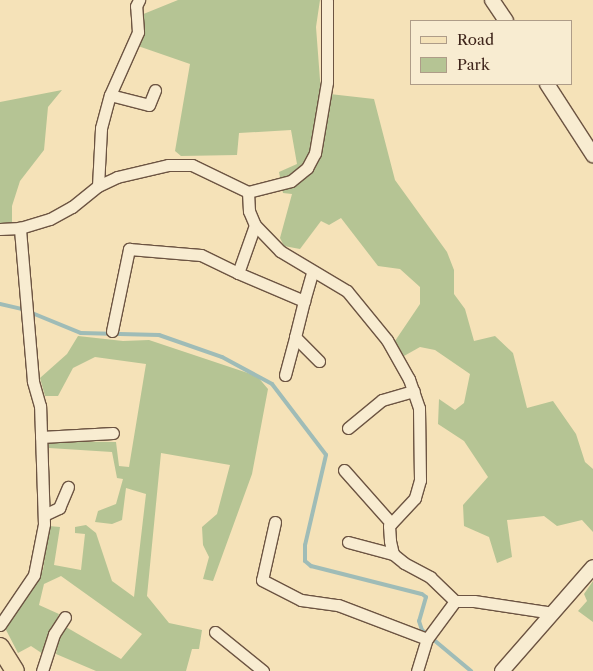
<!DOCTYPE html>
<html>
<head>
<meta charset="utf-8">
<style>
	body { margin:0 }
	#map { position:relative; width:593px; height:671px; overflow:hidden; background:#f5e2b8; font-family:"Libre Caslon Text",serif }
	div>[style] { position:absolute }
	.green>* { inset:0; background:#b5c494 }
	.stream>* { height:4px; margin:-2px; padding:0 2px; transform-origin:2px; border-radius:2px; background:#9fbcb7 }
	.roads { filter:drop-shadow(1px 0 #6c5442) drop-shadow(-1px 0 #6c5442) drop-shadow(0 1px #6c5442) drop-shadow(0 -1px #6c5442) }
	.minor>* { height:11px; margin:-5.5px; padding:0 5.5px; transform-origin:5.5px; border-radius:5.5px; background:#f8ecd1 }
	.tertiary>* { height:14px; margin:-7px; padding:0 7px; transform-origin:7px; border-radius:7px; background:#f8ecd1 }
	.primary>* { height:18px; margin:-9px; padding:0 9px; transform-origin:9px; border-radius:9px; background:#f5e2b8 }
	span { translate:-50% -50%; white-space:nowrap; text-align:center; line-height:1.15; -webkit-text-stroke:4.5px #f8ecd1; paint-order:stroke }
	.legend { position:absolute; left:410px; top:20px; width:162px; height:65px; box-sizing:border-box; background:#f8ecd1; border:1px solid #ae9c88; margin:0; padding:6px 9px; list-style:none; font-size:15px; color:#3f251b }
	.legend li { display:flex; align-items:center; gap:10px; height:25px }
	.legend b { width:25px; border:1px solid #ae9c88 }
</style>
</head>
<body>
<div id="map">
	<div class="green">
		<div style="clip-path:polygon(178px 0,320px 0,316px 27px,321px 93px,374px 99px,395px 180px,447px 252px,454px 270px,454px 294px,465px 309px,474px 341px,495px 336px,513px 353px,527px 408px,553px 401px,576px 434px,585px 462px,593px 469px,593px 532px,582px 520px,557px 526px,544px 516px,507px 520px,512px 557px,497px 563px,489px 537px,464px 526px,463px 505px,488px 477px,464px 441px,438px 424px,439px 399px,455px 410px,464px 403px,470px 374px,435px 350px,420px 347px,404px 356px,395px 341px,420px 304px,420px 287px,400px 269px,378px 266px,341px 218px,329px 225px,321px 221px,300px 249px,284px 246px,280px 238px,292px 194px,283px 193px,279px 172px,297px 164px,291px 130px,239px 133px,237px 155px,181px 156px,175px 151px,190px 64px,138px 46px,144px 33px,141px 15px)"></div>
		<div style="clip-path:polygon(62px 90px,48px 107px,44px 150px,20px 181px,12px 206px,12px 224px,0 225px,0 102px)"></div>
		<div style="clip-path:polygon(78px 336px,123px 341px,149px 340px,257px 376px,268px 389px,252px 474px,213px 581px,203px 579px,209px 557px,203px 545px,202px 527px,217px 514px,230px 465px,161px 453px,147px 596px,169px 623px,202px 630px,199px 649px,192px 649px,186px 671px,96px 671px,56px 654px,59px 639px,66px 627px,121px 659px,142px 634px,61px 576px,44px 584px,39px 605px,59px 614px,43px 654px,31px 646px,18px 653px,5px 628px,43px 570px,49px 526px,60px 527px,54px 565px,81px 570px,85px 534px,75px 533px,75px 527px,86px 525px,96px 533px,112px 581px,134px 597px,146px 494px,126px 488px,122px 520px,112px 524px,95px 522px,98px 511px,116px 504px,123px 479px,117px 478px,112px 452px,49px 448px,48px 441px,116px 442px,119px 466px,129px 467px,146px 364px,95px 357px,73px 368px,58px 396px,45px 396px,40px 378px,67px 354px)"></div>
		<div style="clip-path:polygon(593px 581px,593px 622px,578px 611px,587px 601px,584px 594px)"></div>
	</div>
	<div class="stream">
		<div style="left:0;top:304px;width:23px;rotate:13deg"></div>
		<div style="left:32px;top:313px;width:53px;rotate:22.2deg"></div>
		<div style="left:81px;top:333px;width:78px;rotate:1.5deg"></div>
		<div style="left:159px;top:335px;width:67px;rotate:19.2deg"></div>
		<div style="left:222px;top:357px;width:57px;rotate:28.4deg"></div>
		<div style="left:272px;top:384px;width:89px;rotate:52.7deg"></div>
		<div style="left:326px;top:455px;width:92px;rotate:103.1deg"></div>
		<div style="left:305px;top:545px;width:16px;rotate:90deg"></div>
		<div style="left:305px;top:561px;width:8px;rotate:40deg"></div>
		<div style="left:311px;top:566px;width:114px;rotate:14.2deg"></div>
		<div style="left:422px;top:594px;width:5px;rotate:37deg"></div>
		<div style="left:426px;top:597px;width:25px;rotate:106deg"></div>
		<div style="left:419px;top:621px;width:9px;rotate:72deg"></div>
		<div style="left:422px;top:630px;width:64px;rotate:39.9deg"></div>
	</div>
	<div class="roads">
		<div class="minor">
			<div style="left:110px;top:95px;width:40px;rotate:14.4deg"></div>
			<div style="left:149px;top:105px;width:16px;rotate:-68deg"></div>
			<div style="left:98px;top:186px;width:58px;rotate:-87deg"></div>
			<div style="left:101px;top:128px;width:34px;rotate:-75deg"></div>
			<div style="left:110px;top:95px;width:69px;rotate:-66deg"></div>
			<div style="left:138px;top:32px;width:26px;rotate:-94deg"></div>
			<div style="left:136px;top:6px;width:7px;rotate:-63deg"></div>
			<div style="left:248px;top:192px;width:19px;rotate:87deg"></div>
			<div style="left:249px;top:211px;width:15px;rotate:67deg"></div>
			<div style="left:255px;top:225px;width:36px;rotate:46deg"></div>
			<div style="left:280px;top:251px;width:78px;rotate:30.8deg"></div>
			<div style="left:347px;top:291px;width:63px;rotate:50.8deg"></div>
			<div style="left:387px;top:340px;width:45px;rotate:60.6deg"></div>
			<div style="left:409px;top:379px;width:31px;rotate:71deg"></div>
			<div style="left:419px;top:408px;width:72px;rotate:89.2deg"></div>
			<div style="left:420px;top:480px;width:19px;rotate:106deg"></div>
			<div style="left:415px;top:498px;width:38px;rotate:133deg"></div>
			<div style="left:389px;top:526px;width:15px;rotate:86deg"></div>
			<div style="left:390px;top:541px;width:13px;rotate:77deg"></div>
			<div style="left:393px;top:554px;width:14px;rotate:39deg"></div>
			<div style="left:404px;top:563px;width:30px;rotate:28deg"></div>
			<div style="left:430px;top:577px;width:35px;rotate:44deg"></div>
			<div style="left:255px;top:225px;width:51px;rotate:109.5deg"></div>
			<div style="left:238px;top:273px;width:72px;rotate:23deg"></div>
			<div style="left:304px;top:301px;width:29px;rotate:-74deg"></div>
			<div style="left:0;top:229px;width:20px;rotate:-3deg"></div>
			<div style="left:20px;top:228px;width:31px;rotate:-17deg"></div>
			<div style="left:50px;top:219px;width:25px;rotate:-29deg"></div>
			<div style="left:72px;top:207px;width:33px;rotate:-39deg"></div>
			<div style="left:98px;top:186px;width:21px;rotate:-25deg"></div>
			<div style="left:117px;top:177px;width:52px;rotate:-13.2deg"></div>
			<div style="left:168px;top:165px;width:24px"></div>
			<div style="left:192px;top:165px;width:62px;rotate:25.7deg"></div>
			<div style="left:248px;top:192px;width:44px;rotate:-14.3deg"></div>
			<div style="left:291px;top:181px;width:21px;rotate:-39deg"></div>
			<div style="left:307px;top:168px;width:17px;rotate:-62deg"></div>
			<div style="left:315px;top:153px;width:72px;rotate:-80.4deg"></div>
			<div style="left:327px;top:82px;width:82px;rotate:-90deg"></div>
			<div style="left:304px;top:301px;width:37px;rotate:104deg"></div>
			<div style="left:295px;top:337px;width:34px;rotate:45deg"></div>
			<div style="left:112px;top:331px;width:84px;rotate:-78.3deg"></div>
			<div style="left:129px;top:249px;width:72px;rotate:4.8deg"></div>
			<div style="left:201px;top:255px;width:41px;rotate:25.9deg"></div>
			<div style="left:285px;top:375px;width:39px;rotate:-75deg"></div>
			<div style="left:348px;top:428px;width:44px;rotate:-39.5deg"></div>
			<div style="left:382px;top:400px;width:33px;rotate:-16deg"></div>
			<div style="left:41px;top:437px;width:72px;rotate:-3.2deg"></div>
			<div style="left:344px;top:470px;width:71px;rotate:48.4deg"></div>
			<div style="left:44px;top:515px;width:17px;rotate:-25deg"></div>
			<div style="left:59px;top:508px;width:23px;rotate:-67deg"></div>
			<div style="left:275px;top:522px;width:59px;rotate:102.6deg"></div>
			<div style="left:262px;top:580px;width:44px;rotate:27.1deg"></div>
			<div style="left:301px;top:600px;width:37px;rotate:8deg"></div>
			<div style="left:338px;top:605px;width:95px;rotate:20.9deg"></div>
			<div style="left:348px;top:542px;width:47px;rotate:14.9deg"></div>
			<div style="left:455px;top:601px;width:19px"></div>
			<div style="left:474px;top:601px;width:80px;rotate:8.6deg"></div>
			<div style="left:0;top:625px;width:60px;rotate:-55.8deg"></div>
			<div style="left:34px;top:575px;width:52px;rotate:-78.9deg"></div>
			<div style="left:44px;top:524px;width:118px;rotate:-91.9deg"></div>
			<div style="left:40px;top:406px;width:26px;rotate:-106deg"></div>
			<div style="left:33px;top:381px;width:154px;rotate:-94.9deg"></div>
			<div style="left:215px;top:632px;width:62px;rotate:39.1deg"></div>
			<div style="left:42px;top:671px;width:39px;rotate:-72deg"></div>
			<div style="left:54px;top:634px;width:20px;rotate:-57deg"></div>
			<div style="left:417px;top:671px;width:34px;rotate:-73deg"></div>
			<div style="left:427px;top:639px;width:47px;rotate:-53.6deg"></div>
		</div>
		<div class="tertiary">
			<div style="left:492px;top:0;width:25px;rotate:56deg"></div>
			<div style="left:547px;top:84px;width:85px;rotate:57.1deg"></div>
			<div style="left:502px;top:671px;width:138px;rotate:-48.8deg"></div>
		</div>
		<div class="primary">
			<div style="left:0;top:647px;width:28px;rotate:58deg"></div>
		</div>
	</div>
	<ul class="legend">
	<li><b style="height:6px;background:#f5e2b8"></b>Road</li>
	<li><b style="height:14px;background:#b5c494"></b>Park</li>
	</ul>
</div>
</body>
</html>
